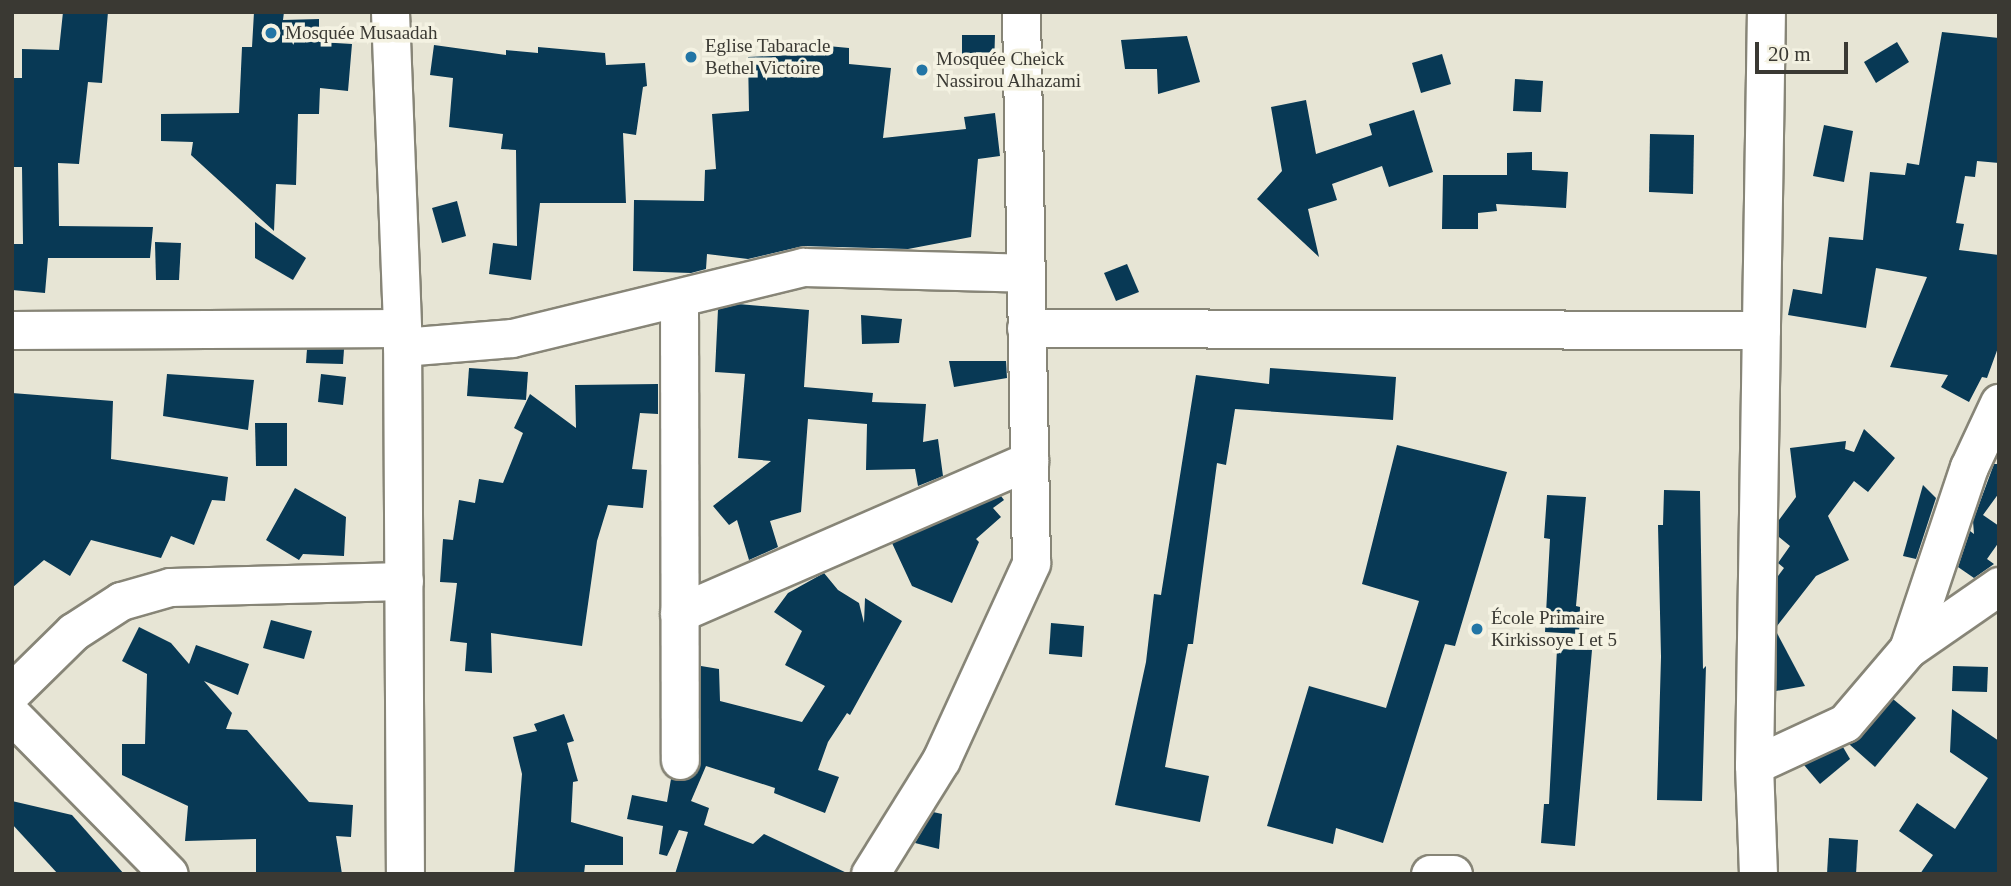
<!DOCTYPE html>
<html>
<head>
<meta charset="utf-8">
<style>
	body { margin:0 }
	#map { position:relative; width:2011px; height:886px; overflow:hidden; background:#e7e5d5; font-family:Georgia,serif }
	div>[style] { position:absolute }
	.building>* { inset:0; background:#083955 }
	.roads { filter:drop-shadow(2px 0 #878577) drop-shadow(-2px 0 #878577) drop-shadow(0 2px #878577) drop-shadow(0 -2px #878577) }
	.minor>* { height:37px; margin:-18.5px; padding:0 18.5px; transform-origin:18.5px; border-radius:18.5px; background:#fff }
	.dots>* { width:19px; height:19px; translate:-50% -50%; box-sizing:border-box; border:4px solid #f4f2e2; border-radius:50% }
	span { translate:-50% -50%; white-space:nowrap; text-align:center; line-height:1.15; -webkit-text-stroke:7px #f4f2e2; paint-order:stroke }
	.poi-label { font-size:19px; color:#3a3933 }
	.left { translate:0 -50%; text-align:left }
	.frame { position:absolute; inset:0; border:14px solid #3a3933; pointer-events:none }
	.scale { position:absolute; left:1755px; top:42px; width:93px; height:32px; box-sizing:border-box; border:4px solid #3a3933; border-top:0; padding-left:9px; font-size:21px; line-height:24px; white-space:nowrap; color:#3a3933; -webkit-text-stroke:5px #f4f2e2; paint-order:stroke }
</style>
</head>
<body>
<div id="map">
	<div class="building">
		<div style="clip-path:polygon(63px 12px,108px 12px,102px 83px,88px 82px,79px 164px,58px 163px,59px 226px,153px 227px,150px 258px,48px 258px,45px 293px,12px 290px,12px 244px,23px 244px,22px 167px,12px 167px,12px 78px,22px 78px,22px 49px,59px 50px)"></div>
		<div style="clip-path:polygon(254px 12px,284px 12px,283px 20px,319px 19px,319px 42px,352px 44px,348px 91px,320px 88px,319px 114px,298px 114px,296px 185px,276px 184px,274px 231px,191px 155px,193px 142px,161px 141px,161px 114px,239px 113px,242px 47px,252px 47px)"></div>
		<div style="clip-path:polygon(1942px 32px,1999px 38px,1999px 163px,1977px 161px,1975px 177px,1965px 176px,1956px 223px,1964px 224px,1959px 250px,1999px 255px,1999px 345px,1987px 378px,1982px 377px,1969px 402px,1941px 387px,1948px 375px,1890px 367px,1927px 277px,1876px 268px,1866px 328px,1788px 315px,1793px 289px,1822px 294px,1829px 237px,1863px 240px,1870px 172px,1905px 175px,1907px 163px,1919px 165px)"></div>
		<div style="clip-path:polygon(962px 35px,995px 35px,994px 66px,962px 66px)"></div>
		<div style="clip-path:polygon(1187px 36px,1200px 82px,1158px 94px,1157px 69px,1125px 69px,1121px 40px)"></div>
		<div style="clip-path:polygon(1897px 42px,1909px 62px,1876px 83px,1864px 62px)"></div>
		<div style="clip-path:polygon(434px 45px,506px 55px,506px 50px,538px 53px,538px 47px,605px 53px,606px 65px,645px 63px,647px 86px,643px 87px,636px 135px,623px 133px,626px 203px,540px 203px,531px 280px,489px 274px,493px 243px,517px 246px,516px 150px,501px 149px,503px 134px,449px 127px,453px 78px,430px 75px)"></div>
		<div style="clip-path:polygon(817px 45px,849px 48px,849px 64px,891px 68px,883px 138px,966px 129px,964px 117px,995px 113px,1000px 156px,978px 159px,971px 237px,908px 249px,803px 246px,748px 259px,707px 254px,706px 269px,691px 273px,633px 271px,634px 200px,704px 201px,705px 170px,716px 169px,712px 114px,749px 111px,748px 57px,817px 54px)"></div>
		<div style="clip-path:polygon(1442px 54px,1451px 84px,1421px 93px,1412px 63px)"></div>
		<div style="clip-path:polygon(1515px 79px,1543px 81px,1541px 112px,1513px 111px)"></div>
		<div style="clip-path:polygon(1306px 100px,1316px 154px,1372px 135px,1369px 124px,1414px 110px,1433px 172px,1389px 187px,1382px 166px,1332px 184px,1337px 200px,1308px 209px,1319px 257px,1257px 199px,1282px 171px,1271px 107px)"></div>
		<div style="clip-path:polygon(1824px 125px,1853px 131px,1844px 182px,1813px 176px)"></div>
		<div style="clip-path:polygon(1650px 134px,1694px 135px,1693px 194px,1649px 192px)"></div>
		<div style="clip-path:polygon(1532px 152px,1532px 170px,1568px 172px,1566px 208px,1496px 204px,1497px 211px,1478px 213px,1478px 229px,1442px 229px,1443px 175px,1507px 175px,1507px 153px)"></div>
		<div style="clip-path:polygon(457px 201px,466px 236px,442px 243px,432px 208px)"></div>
		<div style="clip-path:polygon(255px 222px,306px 258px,293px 280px,255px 258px)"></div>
		<div style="clip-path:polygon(155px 242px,181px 243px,179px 280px,156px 280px)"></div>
		<div style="clip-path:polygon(1127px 264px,1139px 292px,1116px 301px,1104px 273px)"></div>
		<div style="clip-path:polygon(738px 304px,809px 310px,804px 387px,873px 393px,872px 402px,926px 404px,923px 442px,938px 439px,943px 476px,918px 486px,915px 469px,866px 470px,867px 424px,808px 419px,801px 512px,770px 521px,778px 547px,749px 560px,737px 520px,729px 525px,713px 506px,771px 461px,738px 458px,745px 374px,715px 372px,718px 309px)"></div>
		<div style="clip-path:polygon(861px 315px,902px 319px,899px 343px,862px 344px)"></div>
		<div style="clip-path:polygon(307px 349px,344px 349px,343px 364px,306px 363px)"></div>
		<div style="clip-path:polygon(949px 361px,1006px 361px,1007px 378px,954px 387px)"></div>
		<div style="clip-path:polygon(469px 368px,528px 372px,526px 400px,467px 396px)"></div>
		<div style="clip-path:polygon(1270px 368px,1396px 377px,1393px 420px,1235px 409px,1226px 465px,1217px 463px,1193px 644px,1188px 644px,1165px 767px,1209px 776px,1200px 822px,1115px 805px,1146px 662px,1154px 594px,1161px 595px,1196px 375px,1269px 384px)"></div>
		<div style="clip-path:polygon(167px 374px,254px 380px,248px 430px,163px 416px)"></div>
		<div style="clip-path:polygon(321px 374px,346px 377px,343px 405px,318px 402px)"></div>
		<div style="clip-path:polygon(658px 384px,658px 414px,640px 413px,632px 469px,647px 470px,643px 508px,608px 505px,597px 541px,582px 646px,491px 633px,492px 673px,465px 671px,467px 643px,450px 641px,457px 583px,440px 582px,443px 539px,453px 540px,459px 500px,475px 503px,479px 479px,503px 483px,523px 433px,514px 428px,530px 394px,576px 428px,575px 385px)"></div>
		<div style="clip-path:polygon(12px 393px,113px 401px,111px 459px,228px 477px,225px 501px,212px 500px,194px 545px,171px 536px,161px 558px,91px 540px,70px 576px,44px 560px,12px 588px)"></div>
		<div style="clip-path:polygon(255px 423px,287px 423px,287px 466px,256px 466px)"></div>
		<div style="clip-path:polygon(1864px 429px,1895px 458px,1868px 492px,1854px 481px,1828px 516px,1849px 560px,1816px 576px,1777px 626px,1778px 576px,1784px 568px,1778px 563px,1790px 546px,1779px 537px,1779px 520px,1796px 497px,1790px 448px,1846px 441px,1845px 449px,1854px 452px)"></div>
		<div style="clip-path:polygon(1397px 445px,1507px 472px,1455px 646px,1445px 644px,1383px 843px,1336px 828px,1333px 844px,1267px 826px,1309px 686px,1386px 708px,1419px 601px,1362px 584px)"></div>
		<div style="clip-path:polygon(1994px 464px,1999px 464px,1999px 493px,1983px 515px,1999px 526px,1999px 542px,1987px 559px,1994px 564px,1974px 578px,1958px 567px,1970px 531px,1974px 534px,1973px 521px)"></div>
		<div style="clip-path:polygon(1923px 485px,1936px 498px,1916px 559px,1903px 556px)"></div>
		<div style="clip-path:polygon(295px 488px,346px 517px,344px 556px,303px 554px,299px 560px,266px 540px)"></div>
		<div style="clip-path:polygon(1664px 490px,1700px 491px,1703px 669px,1706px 666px,1702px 801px,1657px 800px,1661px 657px,1658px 525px,1663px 525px)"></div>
		<div style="clip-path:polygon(1547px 495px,1586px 497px,1576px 606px,1580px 607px,1579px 634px,1545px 632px,1550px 539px,1544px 538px)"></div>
		<div style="clip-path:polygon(1001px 496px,1004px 500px,993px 508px,1001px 517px,976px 539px,979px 542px,952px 603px,912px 586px,892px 543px)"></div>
		<div style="clip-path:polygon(824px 573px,838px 590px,859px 603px,864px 623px,865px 598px,902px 621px,850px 715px,847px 713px,828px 742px,818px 770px,839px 777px,825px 813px,774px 793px,775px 788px,706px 766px,691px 801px,709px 808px,704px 825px,753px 844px,764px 834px,849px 874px,675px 874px,688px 832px,679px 830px,667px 856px,659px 854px,663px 826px,627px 819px,632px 795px,667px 802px,671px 779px,690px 778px,698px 770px,701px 666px,719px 669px,720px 701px,802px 722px,825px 686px,785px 665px,802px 631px,774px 612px,788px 593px)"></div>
		<div style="clip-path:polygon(271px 620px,312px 631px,304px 659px,263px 648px)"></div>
		<div style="clip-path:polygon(1051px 623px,1084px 626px,1082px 657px,1049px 654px)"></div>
		<div style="clip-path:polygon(139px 627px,171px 643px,189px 664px,196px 645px,249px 664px,238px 695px,204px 681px,232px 713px,226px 729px,247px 730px,309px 802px,353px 805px,351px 837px,336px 836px,342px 874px,256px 874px,256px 839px,185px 841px,188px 806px,122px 775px,122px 744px,145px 744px,147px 674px,122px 661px)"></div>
		<div style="clip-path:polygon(1777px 633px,1805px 686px,1776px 691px)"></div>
		<div style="clip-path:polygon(1557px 649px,1592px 650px,1575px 846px,1541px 843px,1544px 804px,1549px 804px)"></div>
		<div style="clip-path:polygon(1953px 666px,1988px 667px,1987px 692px,1952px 691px)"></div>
		<div style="clip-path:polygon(1893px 699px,1916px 718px,1875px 767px,1849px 744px)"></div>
		<div style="clip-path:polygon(1952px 709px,1999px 741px,1999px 874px,1920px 874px,1933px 855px,1899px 831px,1917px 803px,1955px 829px,1988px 778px,1950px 752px)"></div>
		<div style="clip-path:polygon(564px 714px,574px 741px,567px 743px,578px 781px,573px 782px,571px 822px,623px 837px,623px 865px,585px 865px,584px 874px,514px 874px,522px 774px,513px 737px,537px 731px,534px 724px)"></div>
		<div style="clip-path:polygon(1843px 747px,1850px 759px,1820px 784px,1804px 765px)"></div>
		<div style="clip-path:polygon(12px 801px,72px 815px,124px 874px,58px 874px,12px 824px)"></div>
		<div style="clip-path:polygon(933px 812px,942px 814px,939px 849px,915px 843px)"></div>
		<div style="clip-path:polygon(1829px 838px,1858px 840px,1856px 874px,1827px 874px)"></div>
	</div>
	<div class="roads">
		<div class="minor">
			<div style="left:390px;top:12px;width:316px;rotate:87.8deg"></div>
			<div style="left:402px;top:328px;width:546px;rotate:89.69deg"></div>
			<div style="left:679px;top:299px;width:461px;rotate:89.9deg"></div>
			<div style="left:1026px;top:328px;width:735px;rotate:0.16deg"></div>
			<div style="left:12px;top:330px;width:390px;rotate:-0.3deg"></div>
			<div style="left:402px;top:347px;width:110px;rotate:-4.7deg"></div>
			<div style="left:512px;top:338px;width:300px;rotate:-13.7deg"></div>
			<div style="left:803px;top:267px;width:222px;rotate:1.5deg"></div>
			<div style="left:679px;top:613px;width:382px;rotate:-23.5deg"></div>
			<div style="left:1908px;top:649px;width:192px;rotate:-71.5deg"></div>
			<div style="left:1969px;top:467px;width:71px;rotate:-64.9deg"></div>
			<div style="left:12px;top:692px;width:86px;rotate:-44.5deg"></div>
			<div style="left:73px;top:632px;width:57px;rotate:-32.9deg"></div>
			<div style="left:121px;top:601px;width:51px;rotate:-15.9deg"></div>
			<div style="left:170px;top:587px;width:234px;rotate:-1.5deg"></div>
			<div style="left:12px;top:715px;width:223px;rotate:45.4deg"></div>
			<div style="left:1754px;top:765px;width:100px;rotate:-24.8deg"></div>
			<div style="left:1845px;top:723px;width:97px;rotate:-49.6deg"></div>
			<div style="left:1908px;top:649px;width:111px;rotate:-34.7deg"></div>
			<div style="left:870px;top:874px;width:134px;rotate:-58.1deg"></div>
			<div style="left:941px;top:760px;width:217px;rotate:-65.4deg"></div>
			<div style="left:1031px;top:563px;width:551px;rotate:-91.04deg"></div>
			<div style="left:1430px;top:874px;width:23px"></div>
			<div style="left:1758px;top:874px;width:109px;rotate:-92.1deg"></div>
			<div style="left:1754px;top:765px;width:753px;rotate:-89.09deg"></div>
		</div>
	</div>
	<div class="dots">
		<div style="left:271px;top:33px;background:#2275a5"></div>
		<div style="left:691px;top:57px;background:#2275a5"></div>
		<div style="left:922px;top:70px;background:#2275a5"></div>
		<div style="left:1477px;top:629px;background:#2275a5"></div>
	</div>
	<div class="poi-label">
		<span class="left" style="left:285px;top:33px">Mosquée Musaadah</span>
		<span class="left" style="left:705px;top:57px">Eglise Tabaracle<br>Bethel Victoire</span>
		<span class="left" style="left:936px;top:70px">Mosquée Cheick<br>Nassirou Alhazami</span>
		<span class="left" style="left:1491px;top:629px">École Primaire<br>Kirkissoye I et 5</span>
	</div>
	<div class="frame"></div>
	<div class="scale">20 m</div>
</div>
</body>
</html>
